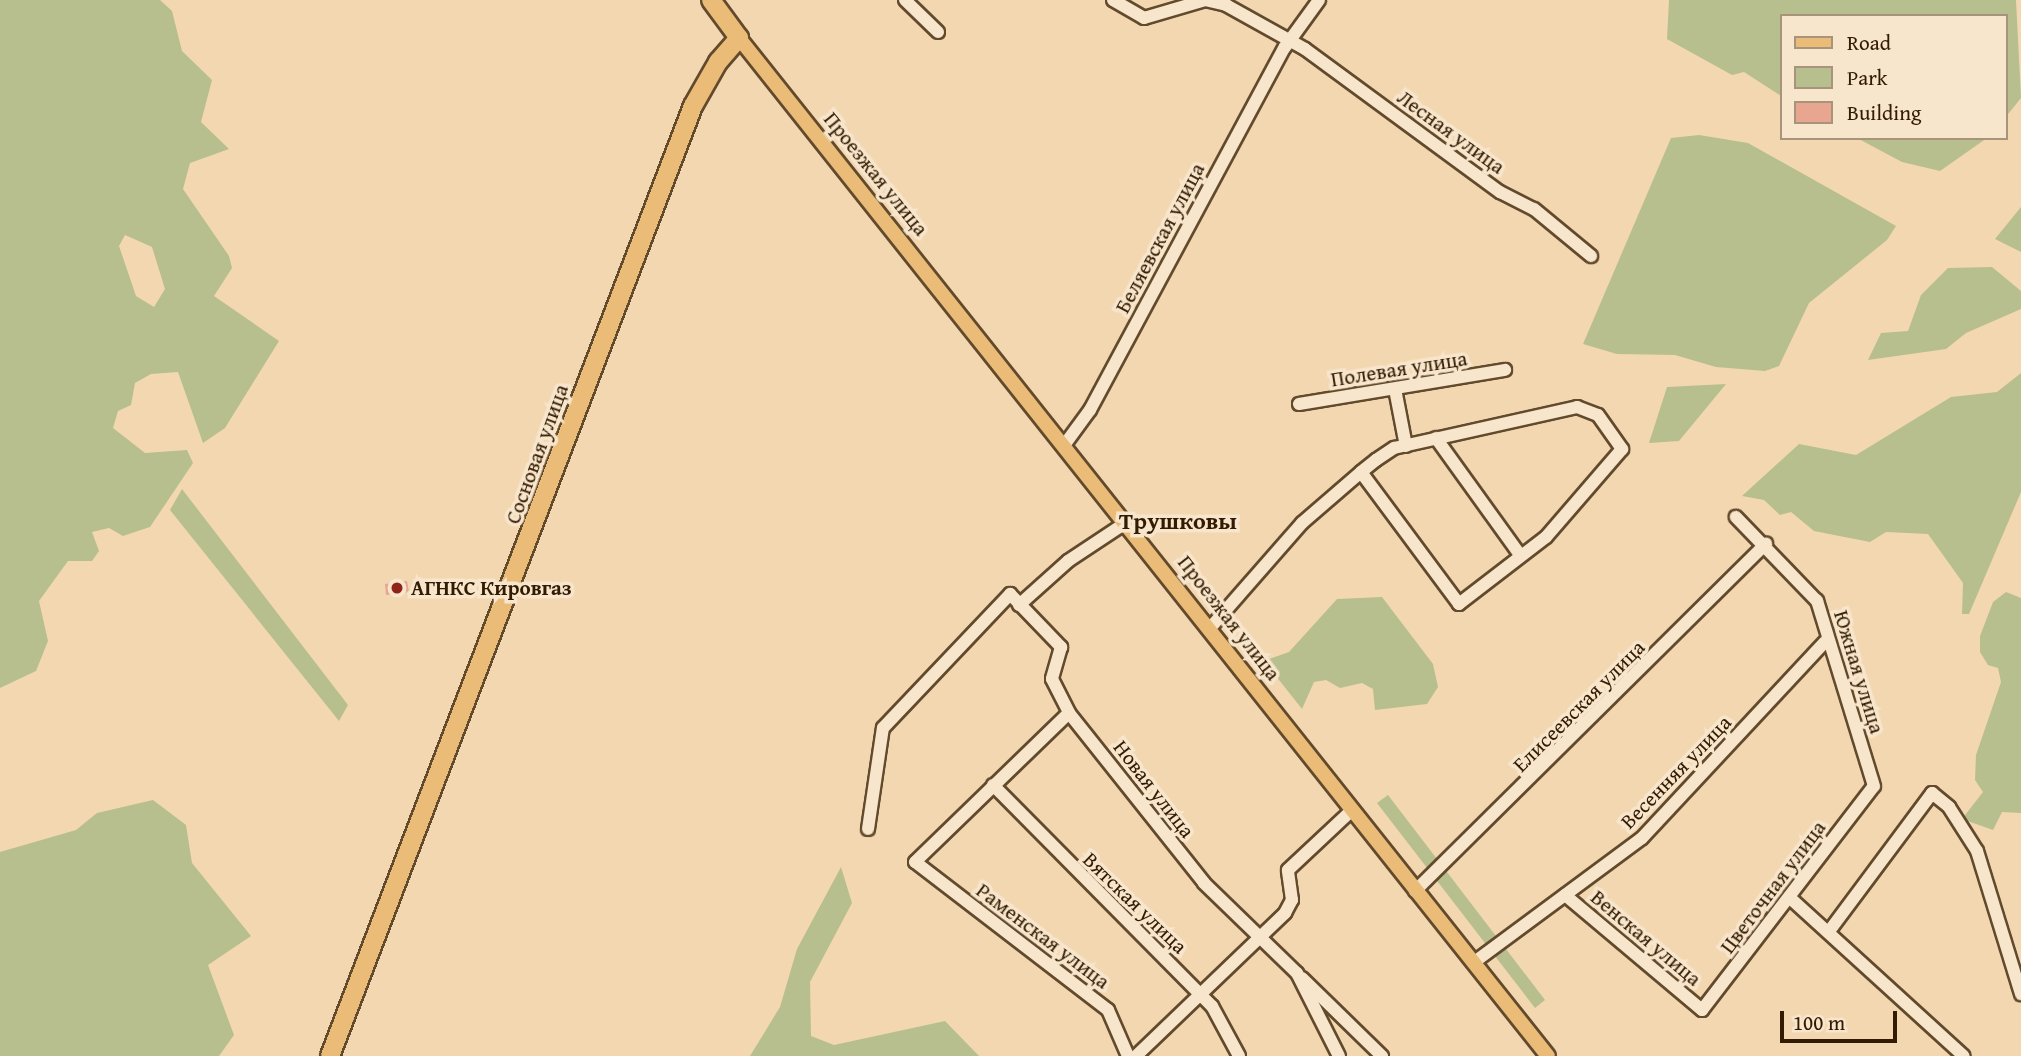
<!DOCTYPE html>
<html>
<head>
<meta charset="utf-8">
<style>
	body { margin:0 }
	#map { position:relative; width:2021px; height:1056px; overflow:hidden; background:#f3d7b1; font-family:"Gentium Book Plus",serif }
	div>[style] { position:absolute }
	.green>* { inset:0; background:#b7bf8e }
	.building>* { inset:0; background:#e8a691 }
	.roads { filter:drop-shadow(2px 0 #624a2c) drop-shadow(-2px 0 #624a2c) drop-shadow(0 2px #624a2c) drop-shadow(0 -2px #624a2c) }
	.minor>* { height:12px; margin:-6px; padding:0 6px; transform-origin:6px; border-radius:6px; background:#f7e5cc }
	.major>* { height:14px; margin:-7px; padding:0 7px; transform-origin:7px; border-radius:7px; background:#eabc78 }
	.highway>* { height:18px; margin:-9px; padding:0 9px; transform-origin:9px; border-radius:9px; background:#eabc78 }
	.dots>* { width:19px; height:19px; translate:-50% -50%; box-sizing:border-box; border:4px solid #f7e5cc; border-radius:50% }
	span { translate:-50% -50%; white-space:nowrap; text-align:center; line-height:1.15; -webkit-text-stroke:7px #f7e5cc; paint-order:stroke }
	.street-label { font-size:21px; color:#321b00 }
	.poi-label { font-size:21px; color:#321b00; font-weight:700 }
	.left { translate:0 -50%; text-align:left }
	.quarter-label { font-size:24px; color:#321b00; font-weight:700 }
	.legend { position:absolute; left:1780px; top:14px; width:228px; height:126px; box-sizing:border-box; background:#f7e5cc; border:2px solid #a8947a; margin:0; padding:9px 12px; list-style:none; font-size:21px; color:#321b00 }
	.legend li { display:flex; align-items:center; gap:14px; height:35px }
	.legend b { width:35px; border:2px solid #a8947a }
	.scale { position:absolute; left:1780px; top:1011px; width:117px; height:32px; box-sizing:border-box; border:4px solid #321b00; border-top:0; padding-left:9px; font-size:21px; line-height:24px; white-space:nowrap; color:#321b00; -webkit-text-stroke:5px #f7e5cc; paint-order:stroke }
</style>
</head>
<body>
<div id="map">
	<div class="green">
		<div style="clip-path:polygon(evenodd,0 0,160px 0,172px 11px,182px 51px,212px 80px,201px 122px,229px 149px,190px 163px,183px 189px,229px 256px,232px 268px,214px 296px,279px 341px,225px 428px,203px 443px,178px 372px,151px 374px,135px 383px,131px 405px,118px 411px,113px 428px,145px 453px,187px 450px,193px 463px,150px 527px,123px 536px,109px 528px,92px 532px,99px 551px,92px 561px,68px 561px,39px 601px,48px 641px,36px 671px,0 688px,0 0,125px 235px,152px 247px,165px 289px,154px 307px,136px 296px,119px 246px,125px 235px)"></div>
		<div style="clip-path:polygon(1669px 0,2016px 0,2021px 98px,2005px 118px,2005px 16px,1781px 16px,1781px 96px,1744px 72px,1732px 75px,1667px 39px)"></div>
		<div style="clip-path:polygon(1699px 135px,1748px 143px,1896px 226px,1887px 240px,1809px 303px,1779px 366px,1765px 371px,1716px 367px,1675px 355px,1617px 354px,1583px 344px,1671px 138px)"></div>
		<div style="clip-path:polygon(1857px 138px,1987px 138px,1940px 171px,1902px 162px)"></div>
		<div style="clip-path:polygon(2021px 207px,2021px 252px,1995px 239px)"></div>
		<div style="clip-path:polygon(1992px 267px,2021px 291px,2021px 309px,1966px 333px,1946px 349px,1868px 360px,1881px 333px,1908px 331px,1921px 295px,1948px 268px)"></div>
		<div style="clip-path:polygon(2021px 373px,2021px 492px,1969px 614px,1962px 614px,1963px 583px,1928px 534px,1886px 532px,1870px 542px,1814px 531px,1791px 512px,1780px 515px,1764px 500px,1742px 496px,1799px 444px,1856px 455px,1951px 397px,1997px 392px)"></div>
		<div style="clip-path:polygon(1726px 384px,1679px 441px,1649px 443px,1667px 387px)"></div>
		<div style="clip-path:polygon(182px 489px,348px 705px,339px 721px,170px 510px)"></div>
		<div style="clip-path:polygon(2006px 592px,2021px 598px,2021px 813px,2002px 812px,1993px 830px,1962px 819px,1983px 792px,1975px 780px,1976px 755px,2001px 682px,1998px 668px,1988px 665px,1980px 652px,1980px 636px,1993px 602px)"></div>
		<div style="clip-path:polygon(1382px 597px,1433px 664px,1438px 687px,1427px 704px,1375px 710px,1373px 689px,1362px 683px,1340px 688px,1326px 680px,1314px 682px,1302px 709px,1264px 661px,1289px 652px,1337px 599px)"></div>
		<div style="clip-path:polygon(1388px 795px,1545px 1000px,1535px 1008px,1377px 803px)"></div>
		<div style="clip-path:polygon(153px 800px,186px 825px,192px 863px,251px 936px,208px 965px,234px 1035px,219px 1056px,0 1056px,0 852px,76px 830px,97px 813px)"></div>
		<div style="clip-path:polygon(841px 867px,852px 903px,810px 982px,811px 1036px,834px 1045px,945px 1021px,979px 1056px,750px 1056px,780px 1007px,797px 949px)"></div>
	</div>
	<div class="building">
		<div style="clip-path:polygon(407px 581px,409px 592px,386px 595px,385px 584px)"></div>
	</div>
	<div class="roads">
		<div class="minor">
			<div style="left:905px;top:0;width:46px;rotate:44.1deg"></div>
			<div style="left:1113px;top:0;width:36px;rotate:30deg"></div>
			<div style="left:1144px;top:18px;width:64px;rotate:-16.4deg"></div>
			<div style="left:1205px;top:0;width:22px;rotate:13deg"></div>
			<div style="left:1226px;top:5px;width:90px;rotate:29.1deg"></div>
			<div style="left:1305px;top:49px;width:242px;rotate:36.3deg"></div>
			<div style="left:1500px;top:192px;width:38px;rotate:27deg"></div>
			<div style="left:1534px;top:209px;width:74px;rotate:39.5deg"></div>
			<div style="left:1395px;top:389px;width:58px;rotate:79.1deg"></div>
			<div style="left:1299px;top:404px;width:209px;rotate:-9.4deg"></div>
			<div style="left:1436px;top:438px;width:144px;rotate:54.3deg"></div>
			<div style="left:1065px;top:444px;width:42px;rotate:-53.7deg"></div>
			<div style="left:1090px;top:410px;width:412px;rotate:-61.8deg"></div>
			<div style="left:1285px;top:47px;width:58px;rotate:-54.1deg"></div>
			<div style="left:1019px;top:605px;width:66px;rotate:-41.9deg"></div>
			<div style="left:1068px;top:561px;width:71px;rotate:-33.5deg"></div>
			<div style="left:1211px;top:627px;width:138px;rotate:-48.8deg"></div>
			<div style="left:1302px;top:523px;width:78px;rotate:-40.8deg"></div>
			<div style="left:1361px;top:472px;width:19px;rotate:-39deg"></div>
			<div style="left:1376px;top:460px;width:22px;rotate:-34deg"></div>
			<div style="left:1394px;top:448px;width:188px;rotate:-12.6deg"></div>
			<div style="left:1577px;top:407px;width:22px;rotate:21deg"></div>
			<div style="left:1598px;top:415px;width:42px;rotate:54.8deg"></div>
			<div style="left:1622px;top:449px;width:116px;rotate:130.8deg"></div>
			<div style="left:1546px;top:537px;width:110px;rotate:142.4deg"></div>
			<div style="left:1459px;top:604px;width:164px;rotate:-126.6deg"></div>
			<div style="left:993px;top:785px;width:311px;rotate:45.3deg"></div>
			<div style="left:1212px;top:1006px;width:57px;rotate:61.6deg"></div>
			<div style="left:868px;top:829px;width:102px;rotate:-81.6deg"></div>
			<div style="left:883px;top:728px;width:185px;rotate:-46.5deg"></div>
			<div style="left:1010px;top:594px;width:74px;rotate:46.1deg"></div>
			<div style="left:1061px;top:647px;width:33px;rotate:106deg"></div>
			<div style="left:1052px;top:679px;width:38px;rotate:63deg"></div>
			<div style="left:1415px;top:891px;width:494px;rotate:-44.7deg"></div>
			<div style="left:1565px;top:895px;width:179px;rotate:40deg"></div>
			<div style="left:1702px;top:1010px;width:282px;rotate:-52.5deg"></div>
			<div style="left:1874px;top:786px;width:194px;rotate:-107.1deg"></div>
			<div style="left:1817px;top:601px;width:117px;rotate:-134deg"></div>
			<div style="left:1789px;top:897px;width:236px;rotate:42.3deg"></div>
			<div style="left:1830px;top:930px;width:171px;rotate:-53.3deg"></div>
			<div style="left:1932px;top:793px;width:22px;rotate:39deg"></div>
			<div style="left:1949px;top:807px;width:52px;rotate:57.5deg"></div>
			<div style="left:1977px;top:851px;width:150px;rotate:72.9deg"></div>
			<div style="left:1473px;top:963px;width:210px;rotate:-36.5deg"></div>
			<div style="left:1642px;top:838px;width:268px;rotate:-47deg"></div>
			<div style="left:1302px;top:978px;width:112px;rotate:44.3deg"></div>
			<div style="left:1128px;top:1056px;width:50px;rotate:-113.5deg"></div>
			<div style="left:1108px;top:1010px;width:243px;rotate:-142.5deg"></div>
			<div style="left:915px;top:862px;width:214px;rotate:-44.1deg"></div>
			<div style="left:1069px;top:713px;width:217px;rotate:51.5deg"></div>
			<div style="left:1204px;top:883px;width:129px;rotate:44.1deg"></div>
			<div style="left:1297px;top:973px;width:93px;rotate:63.2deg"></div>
			<div style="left:1136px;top:1056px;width:207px;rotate:-43.8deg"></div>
			<div style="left:1285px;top:913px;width:15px;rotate:-62deg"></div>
			<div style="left:1292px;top:900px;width:30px;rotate:-98deg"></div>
			<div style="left:1288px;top:870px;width:85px;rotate:-43.1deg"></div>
		</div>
		<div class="major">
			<div style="left:739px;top:38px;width:1300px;rotate:51.53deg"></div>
		</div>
		<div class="highway">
			<div style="left:330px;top:1056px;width:1017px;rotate:-69.09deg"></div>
			<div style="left:693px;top:106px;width:51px;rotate:-60.4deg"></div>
			<div style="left:718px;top:62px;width:32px;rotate:-49deg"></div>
			<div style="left:739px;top:38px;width:47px;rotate:-126.4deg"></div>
		</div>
	</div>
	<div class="dots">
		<div style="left:397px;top:588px;background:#8f2418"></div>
	</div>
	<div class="street-label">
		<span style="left:1451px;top:132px;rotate:36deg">Лесная улица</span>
		<span style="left:876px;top:174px;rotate:51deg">Проезжая улица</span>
		<span style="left:1160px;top:238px;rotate:-62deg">Беляевская улица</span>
		<span style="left:1399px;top:369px;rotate:-9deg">Полевая улица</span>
		<span style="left:537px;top:454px;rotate:-70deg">Сосновая улица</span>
		<span style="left:1229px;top:618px;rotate:52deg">Проезжая улица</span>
		<span style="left:1859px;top:672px;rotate:73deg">Южная улица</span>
		<span style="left:1579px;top:706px;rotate:-45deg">Елисеевская улица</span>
		<span style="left:1676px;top:772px;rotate:-46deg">Весенняя улица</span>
		<span style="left:1154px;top:789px;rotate:52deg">Новая улица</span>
		<span style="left:1773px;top:887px;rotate:-53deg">Цветочная улица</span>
		<span style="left:1135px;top:903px;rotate:44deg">Вятская улица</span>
		<span style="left:1043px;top:936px;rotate:37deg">Раменская улица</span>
		<span style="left:1646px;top:938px;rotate:40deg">Венская улица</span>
	</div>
	<div class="poi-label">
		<span class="left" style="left:411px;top:588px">АГНКС Кировгаз</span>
	</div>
	<div class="quarter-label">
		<span style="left:1178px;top:521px">Трушковы</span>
	</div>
	<ul class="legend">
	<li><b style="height:9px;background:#eabc78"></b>Road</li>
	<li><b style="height:19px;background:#b7bf8e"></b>Park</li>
	<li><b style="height:19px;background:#e8a691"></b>Building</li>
	</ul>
	<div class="scale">100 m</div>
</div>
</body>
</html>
